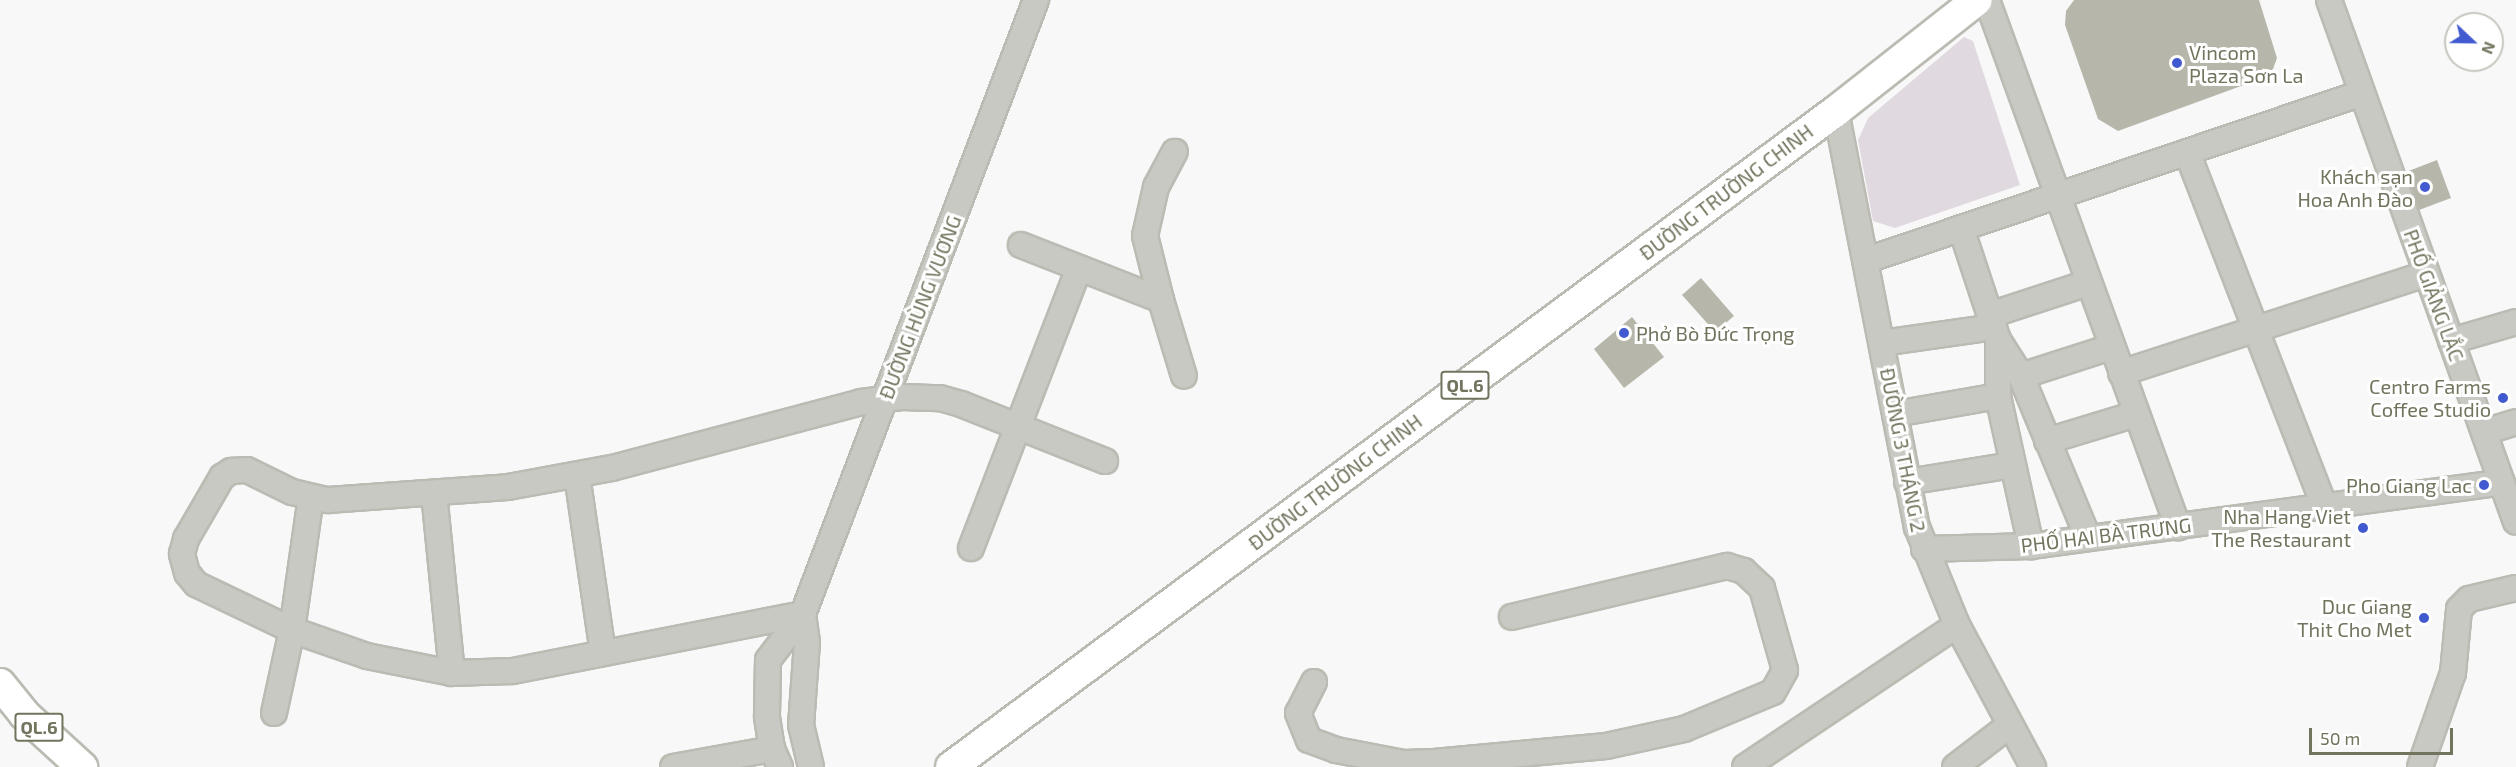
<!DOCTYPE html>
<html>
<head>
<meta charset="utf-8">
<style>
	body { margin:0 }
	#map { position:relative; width:2516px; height:767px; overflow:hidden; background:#f9f8f9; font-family:"Exo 2",sans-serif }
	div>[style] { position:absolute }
	.green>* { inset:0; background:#e0d9df }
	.building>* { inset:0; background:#b6b6aa }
	.roads { filter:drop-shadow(2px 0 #bbbbb3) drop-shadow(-2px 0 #bbbbb3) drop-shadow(0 2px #bbbbb3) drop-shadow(0 -2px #bbbbb3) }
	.minor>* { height:24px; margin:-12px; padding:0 12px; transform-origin:12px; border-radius:12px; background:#c8c9c2 }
	.major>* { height:30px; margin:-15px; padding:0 15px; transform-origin:15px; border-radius:15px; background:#fff }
	.dots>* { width:16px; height:16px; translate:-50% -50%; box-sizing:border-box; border:3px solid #fff; border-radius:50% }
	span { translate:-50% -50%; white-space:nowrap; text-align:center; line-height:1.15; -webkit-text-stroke:6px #fff; paint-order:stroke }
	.shield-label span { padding:2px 4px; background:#fff; border:2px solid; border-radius:4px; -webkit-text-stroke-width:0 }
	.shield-label { font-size:18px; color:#73745e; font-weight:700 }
	.poi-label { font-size:20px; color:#73745e }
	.left { translate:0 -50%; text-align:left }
	.right { translate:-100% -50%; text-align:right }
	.street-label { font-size:20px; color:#73745e }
	.north { position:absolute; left:2444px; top:12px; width:60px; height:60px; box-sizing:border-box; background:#fff; border:2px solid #c7c7bf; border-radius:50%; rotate:112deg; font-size:16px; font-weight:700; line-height:24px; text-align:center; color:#73745e }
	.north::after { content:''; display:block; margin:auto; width:21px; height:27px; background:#425ad0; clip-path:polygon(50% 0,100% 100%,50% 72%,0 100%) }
	.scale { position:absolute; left:2309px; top:728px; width:144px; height:27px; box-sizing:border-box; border:3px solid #73745e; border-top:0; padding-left:8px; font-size:18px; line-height:21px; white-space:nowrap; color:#73745e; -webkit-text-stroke:4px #fff; paint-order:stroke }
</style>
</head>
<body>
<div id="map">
	<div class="green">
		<div style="clip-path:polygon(1964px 37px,1973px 41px,2020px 185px,1895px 228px,1873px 221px,1858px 140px,1868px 118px)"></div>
	</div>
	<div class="building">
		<div style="clip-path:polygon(2074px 0,2259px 0,2277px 58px,2273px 69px,2263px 78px,2118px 131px,2098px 119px,2065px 25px,2066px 11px)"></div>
		<div style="clip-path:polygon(2437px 160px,2451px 198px,2419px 210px,2406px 172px)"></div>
		<div style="clip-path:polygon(1701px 278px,1734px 316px,1715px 332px,1682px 295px)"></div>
		<div style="clip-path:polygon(1632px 317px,1664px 357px,1624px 388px,1594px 349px)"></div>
	</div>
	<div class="roads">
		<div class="minor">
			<div style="left:1987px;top:0;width:561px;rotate:70.08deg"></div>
			<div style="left:2329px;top:0;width:554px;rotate:70.29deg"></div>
			<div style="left:1836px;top:111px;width:424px;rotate:79deg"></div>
			<div style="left:1917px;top:527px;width:106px;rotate:67.8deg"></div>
			<div style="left:1957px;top:625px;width:161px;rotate:61.8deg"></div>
			<div style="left:2187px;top:152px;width:380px;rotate:68.8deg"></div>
			<div style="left:1961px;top:228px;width:118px;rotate:71.7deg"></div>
			<div style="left:1998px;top:340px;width:56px;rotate:90deg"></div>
			<div style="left:1998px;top:396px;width:154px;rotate:77.6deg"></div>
			<div style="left:1021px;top:245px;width:150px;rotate:21.4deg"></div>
			<div style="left:1161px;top:300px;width:79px;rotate:73.2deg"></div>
			<div style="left:1867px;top:260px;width:522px;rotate:-18.64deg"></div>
			<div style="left:1161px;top:300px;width:66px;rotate:-104deg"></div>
			<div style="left:1145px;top:236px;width:50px;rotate:-77.3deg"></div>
			<div style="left:1156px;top:187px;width:40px;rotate:-62deg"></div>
			<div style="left:1990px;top:315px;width:103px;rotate:-18.1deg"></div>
			<div style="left:1998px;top:340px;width:43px;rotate:57.4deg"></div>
			<div style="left:2021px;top:376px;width:175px;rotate:67.5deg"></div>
			<div style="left:2451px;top:341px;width:68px;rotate:-16.3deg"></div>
			<div style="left:1882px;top:343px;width:113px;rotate:-8.1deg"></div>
			<div style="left:2121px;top:373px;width:321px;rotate:-18deg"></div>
			<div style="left:2021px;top:376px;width:95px;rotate:-17.9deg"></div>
			<div style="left:1895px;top:414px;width:105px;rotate:-9.9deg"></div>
			<div style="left:2484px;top:432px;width:34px;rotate:-17deg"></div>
			<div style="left:2047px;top:441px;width:93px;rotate:-16.9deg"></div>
			<div style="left:577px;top:475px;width:180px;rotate:81.7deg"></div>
			<div style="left:1907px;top:482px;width:106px;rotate:-9.2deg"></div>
			<div style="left:434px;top:493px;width:181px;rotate:84.3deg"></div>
			<div style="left:971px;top:548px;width:300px;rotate:-68.9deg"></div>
			<div style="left:1924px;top:549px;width:107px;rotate:-1.6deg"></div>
			<div style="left:2031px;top:546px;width:475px;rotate:-7.7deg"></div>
			<div style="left:803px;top:614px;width:297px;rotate:168.9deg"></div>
			<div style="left:512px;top:671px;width:60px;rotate:178.1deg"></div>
			<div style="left:452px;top:673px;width:87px;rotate:-168.7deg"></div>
			<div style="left:367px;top:656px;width:79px;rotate:-160.9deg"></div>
			<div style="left:292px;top:630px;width:106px;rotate:-154.4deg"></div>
			<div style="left:196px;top:584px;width:14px;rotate:-129deg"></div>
			<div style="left:187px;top:573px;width:20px;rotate:-105deg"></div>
			<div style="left:182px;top:554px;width:16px;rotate:-75deg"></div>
			<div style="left:186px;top:539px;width:72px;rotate:-59.9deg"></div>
			<div style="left:222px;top:477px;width:11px;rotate:-34deg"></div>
			<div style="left:231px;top:471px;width:16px;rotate:-4deg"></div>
			<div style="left:247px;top:470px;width:50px;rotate:26.1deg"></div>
			<div style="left:292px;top:492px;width:37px;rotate:13deg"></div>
			<div style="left:328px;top:500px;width:180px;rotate:-4.1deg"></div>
			<div style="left:508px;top:487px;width:106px;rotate:-10.4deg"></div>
			<div style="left:612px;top:468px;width:258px;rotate:-14.8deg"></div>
			<div style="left:861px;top:402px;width:41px;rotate:-7deg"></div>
			<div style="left:902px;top:397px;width:38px;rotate:2deg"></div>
			<div style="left:940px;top:398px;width:22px;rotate:16deg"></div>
			<div style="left:961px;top:404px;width:155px;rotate:21.6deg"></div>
			<div style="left:803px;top:614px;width:28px;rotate:82deg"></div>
			<div style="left:807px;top:642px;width:83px;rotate:94.1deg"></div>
			<div style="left:801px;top:725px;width:43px;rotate:76.6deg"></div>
			<div style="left:1314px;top:682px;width:35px;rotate:117deg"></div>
			<div style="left:1298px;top:713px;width:29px;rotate:68deg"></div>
			<div style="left:1309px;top:740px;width:29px;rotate:20deg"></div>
			<div style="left:1336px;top:750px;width:69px;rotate:10.8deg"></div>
			<div style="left:1404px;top:763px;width:30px;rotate:-2deg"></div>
			<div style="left:1434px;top:762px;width:5px;rotate:90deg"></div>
			<div style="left:274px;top:713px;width:85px;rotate:-77.8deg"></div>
			<div style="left:292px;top:630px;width:134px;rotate:-81.9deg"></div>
			<div style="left:1434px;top:762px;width:173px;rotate:-5.3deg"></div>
			<div style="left:1606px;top:746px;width:80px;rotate:-12.3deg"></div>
			<div style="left:1684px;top:729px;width:96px;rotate:-22.6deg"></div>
			<div style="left:1773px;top:692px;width:25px;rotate:-61deg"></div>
			<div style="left:1785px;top:670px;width:85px;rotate:-105.7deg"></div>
			<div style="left:1762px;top:588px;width:25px;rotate:-137deg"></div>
			<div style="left:1744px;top:571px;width:18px;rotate:-164deg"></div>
			<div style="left:1727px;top:566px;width:221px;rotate:166.7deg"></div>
			<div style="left:673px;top:767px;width:101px;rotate:-10.3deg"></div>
			<div style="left:780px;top:767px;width:20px;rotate:-114deg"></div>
			<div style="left:772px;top:749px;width:33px;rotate:-99deg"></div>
			<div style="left:767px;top:716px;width:56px;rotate:-89deg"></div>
			<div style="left:768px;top:660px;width:58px;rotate:-52.7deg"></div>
			<div style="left:803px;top:614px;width:657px;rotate:-69.22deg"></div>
			<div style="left:1745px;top:767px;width:255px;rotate:-33.8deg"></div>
			<div style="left:1955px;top:767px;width:69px;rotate:-37.4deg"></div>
			<div style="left:2420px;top:767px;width:100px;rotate:-70.7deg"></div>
			<div style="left:2453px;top:673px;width:64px;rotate:-84.6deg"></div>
			<div style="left:2459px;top:609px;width:14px;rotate:-45deg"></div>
			<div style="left:2469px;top:599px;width:48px;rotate:-13.2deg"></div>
		</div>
		<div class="major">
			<div style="left:0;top:684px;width:38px;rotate:51deg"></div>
			<div style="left:24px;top:714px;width:79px;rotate:42.4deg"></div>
			<div style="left:951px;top:767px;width:1102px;rotate:-36.55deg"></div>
			<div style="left:1836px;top:111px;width:179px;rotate:-38.2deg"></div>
		</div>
	</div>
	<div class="dots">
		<div style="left:2177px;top:63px;background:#425ad0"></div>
		<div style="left:2425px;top:187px;background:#425ad0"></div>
		<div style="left:1624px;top:333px;background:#425ad0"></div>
		<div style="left:2503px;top:398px;background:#425ad0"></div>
		<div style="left:2484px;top:485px;background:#425ad0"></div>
		<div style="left:2363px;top:528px;background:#425ad0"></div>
		<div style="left:2424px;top:618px;background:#425ad0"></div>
	</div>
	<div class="shield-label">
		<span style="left:1465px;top:385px">QL.6</span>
		<span style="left:39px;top:727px">QL.6</span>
	</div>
	<div class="poi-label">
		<span class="left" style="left:2189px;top:64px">Vincom<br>Plaza Sơn La</span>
		<span class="right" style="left:2413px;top:188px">Khách sạn<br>Hoa Anh Đào</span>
		<span class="left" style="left:1636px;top:333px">Phở Bò Đức Trọng</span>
		<span class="right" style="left:2491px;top:398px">Centro Farms<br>Coffee Studio</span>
		<span class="right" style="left:2472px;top:485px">Pho Giang Lac</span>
		<span class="right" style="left:2351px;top:528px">Nha Hang Viet<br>The Restaurant</span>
		<span class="right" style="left:2412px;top:618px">Duc Giang<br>Thit Cho Met</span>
	</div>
	<div class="street-label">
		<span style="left:1726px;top:192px;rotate:-37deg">ĐƯỜNG TRƯỜNG CHINH</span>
		<span style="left:2434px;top:295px;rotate:70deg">PHỐ GIẢNG LẮC</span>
		<span style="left:920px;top:307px;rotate:-69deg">ĐƯỜNG HÙNG VƯƠNG</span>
		<span style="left:1903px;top:450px;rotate:79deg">ĐƯỜNG 3 THÁNG 2</span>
		<span style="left:1335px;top:482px;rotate:-37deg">ĐƯỜNG TRƯỜNG CHINH</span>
		<span style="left:2106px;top:535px;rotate:-7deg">PHỐ HAI BÀ TRƯNG</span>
	</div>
	<div class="north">N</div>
	<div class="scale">50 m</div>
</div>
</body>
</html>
